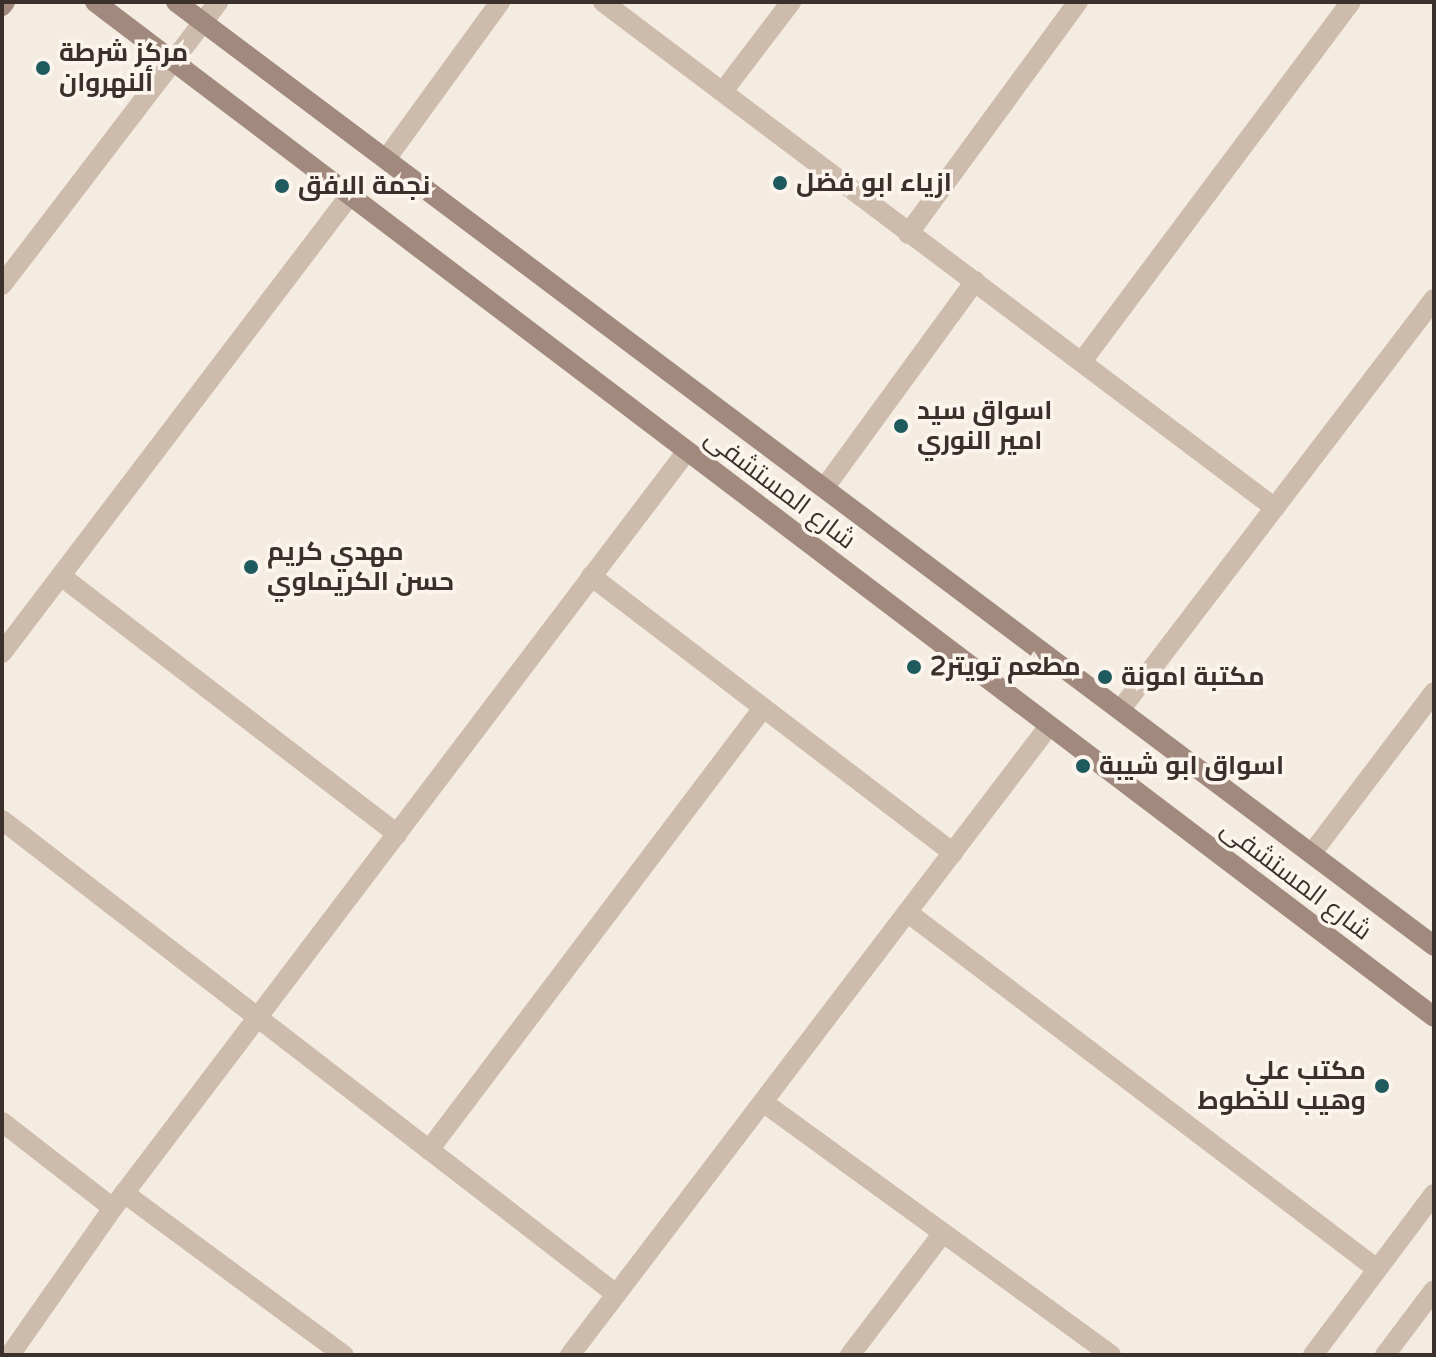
<!DOCTYPE html>
<html>
<head>
<meta charset="utf-8">
<style>
	body { margin:0 }
	#map { position:relative; width:1436px; height:1357px; overflow:hidden; background:#f4ebe1; font-family:"Varela Round",Cairo,sans-serif }
	div>[style] { position:absolute }
	.street>* { height:20px; margin:-10px; padding:0 10px; transform-origin:10px; border-radius:10px; background:#cdbbac }
	.secondary>* { height:20px; margin:-10px; padding:0 10px; transform-origin:10px; border-radius:10px; background:#a18a7d }
	.dots>* { width:22px; height:22px; translate:-50% -50%; box-sizing:border-box; border:4px solid #fbf5ee; border-radius:50% }
	span { translate:-50% -50%; white-space:nowrap; text-align:center; line-height:1.15; -webkit-text-stroke:7px #fbf5ee; paint-order:stroke }
	.poi-label { font-size:26px; color:#3b302b; font-weight:700 }
	.left { translate:0 -50%; text-align:left }
	.right { translate:-100% -50%; text-align:right }
	.street-label { font-size:26px; color:#3b302b }
	.frame { position:absolute; inset:0; border:4px solid #3b302b; pointer-events:none }
</style>
</head>
<body>
<div id="map">
	<div class="street">
		<div style="left:603px;top:2px;width:841px;rotate:36.98deg"></div>
		<div style="left:724px;top:90px;width:111px;rotate:-52.7deg"></div>
		<div style="left:386px;top:159px;width:194px;rotate:-54deg"></div>
		<div style="left:908px;top:234px;width:288px;rotate:-53.8deg"></div>
		<div style="left:2px;top:285px;width:356px;rotate:-52.6deg"></div>
		<div style="left:1083px;top:360px;width:447px;rotate:-53.2deg"></div>
		<div style="left:825px;top:487px;width:255px;rotate:-53.9deg"></div>
		<div style="left:61px;top:576px;width:424px;rotate:37.5deg"></div>
		<div style="left:591px;top:576px;width:456px;rotate:37.4deg"></div>
		<div style="left:2px;top:653px;width:575px;rotate:-52.77deg"></div>
		<div style="left:1121px;top:709px;width:516px;rotate:-52.64deg"></div>
		<div style="left:2px;top:820px;width:776px;rotate:37.67deg"></div>
		<div style="left:1312px;top:853px;width:202px;rotate:-52.8deg"></div>
		<div style="left:907px;top:912px;width:590px;rotate:37.22deg"></div>
		<div style="left:763px;top:1102px;width:430px;rotate:36deg"></div>
		<div style="left:2px;top:1122px;width:140px;rotate:37.8deg"></div>
		<div style="left:429px;top:1150px;width:554px;rotate:-52.92deg"></div>
		<div style="left:124px;top:1193px;width:273px;rotate:36.4deg"></div>
		<div style="left:10px;top:1355px;width:179px;rotate:-55deg"></div>
		<div style="left:113px;top:1208px;width:950px;rotate:-52.83deg"></div>
		<div style="left:570px;top:1355px;width:791px;rotate:-52.71deg"></div>
		<div style="left:850px;top:1355px;width:153px;rotate:-52.7deg"></div>
		<div style="left:1313px;top:1355px;width:201px;rotate:-53.1deg"></div>
		<div style="left:1385px;top:1355px;width:81px;rotate:-53deg"></div>
	</div>
	<div class="secondary">
		<div style="left:95px;top:2px;width:1680px;rotate:37.16deg"></div>
		<div style="left:176px;top:2px;width:1573px;rotate:36.88deg"></div>
		<div style="left:2px;top:6px;width:5px;rotate:-53deg"></div>
	</div>
	<div class="dots">
		<div style="left:43px;top:68px;background:#1f5a5e"></div>
		<div style="left:780px;top:183px;background:#1f5a5e"></div>
		<div style="left:282px;top:186px;background:#1f5a5e"></div>
		<div style="left:901px;top:426px;background:#1f5a5e"></div>
		<div style="left:251px;top:567px;background:#1f5a5e"></div>
		<div style="left:914px;top:667px;background:#1f5a5e"></div>
		<div style="left:1105px;top:677px;background:#1f5a5e"></div>
		<div style="left:1083px;top:766px;background:#1f5a5e"></div>
		<div style="left:1382px;top:1086px;background:#1f5a5e"></div>
	</div>
	<div class="poi-label">
		<span class="left" style="left:59px;top:68px">مركز شرطة<br>ألنهروان</span>
		<span class="left" style="left:796px;top:183px">ازياء ابو فضل</span>
		<span class="left" style="left:298px;top:186px">نجمة الافق</span>
		<span class="left" style="left:917px;top:426px">اسواق سيد<br>امير النوري</span>
		<span class="left" style="left:267px;top:567px">مهدي كريم<br>حسن الكريماوي</span>
		<span class="left" style="left:930px;top:667px">مطعم تويتر2</span>
		<span class="left" style="left:1121px;top:677px">مكتبة امونة</span>
		<span class="left" style="left:1099px;top:766px">اسواق ابو شيبة</span>
		<span class="right" style="left:1366px;top:1086px">مكتب علي<br>وهيب للخطوط</span>
	</div>
	<div class="street-label">
		<span style="left:780px;top:489px;rotate:37deg">شارع المستشفى</span>
		<span style="left:1296px;top:880px;rotate:37deg">شارع المستشفى</span>
	</div>
	<div class="frame"></div>
</div>
</body>
</html>
